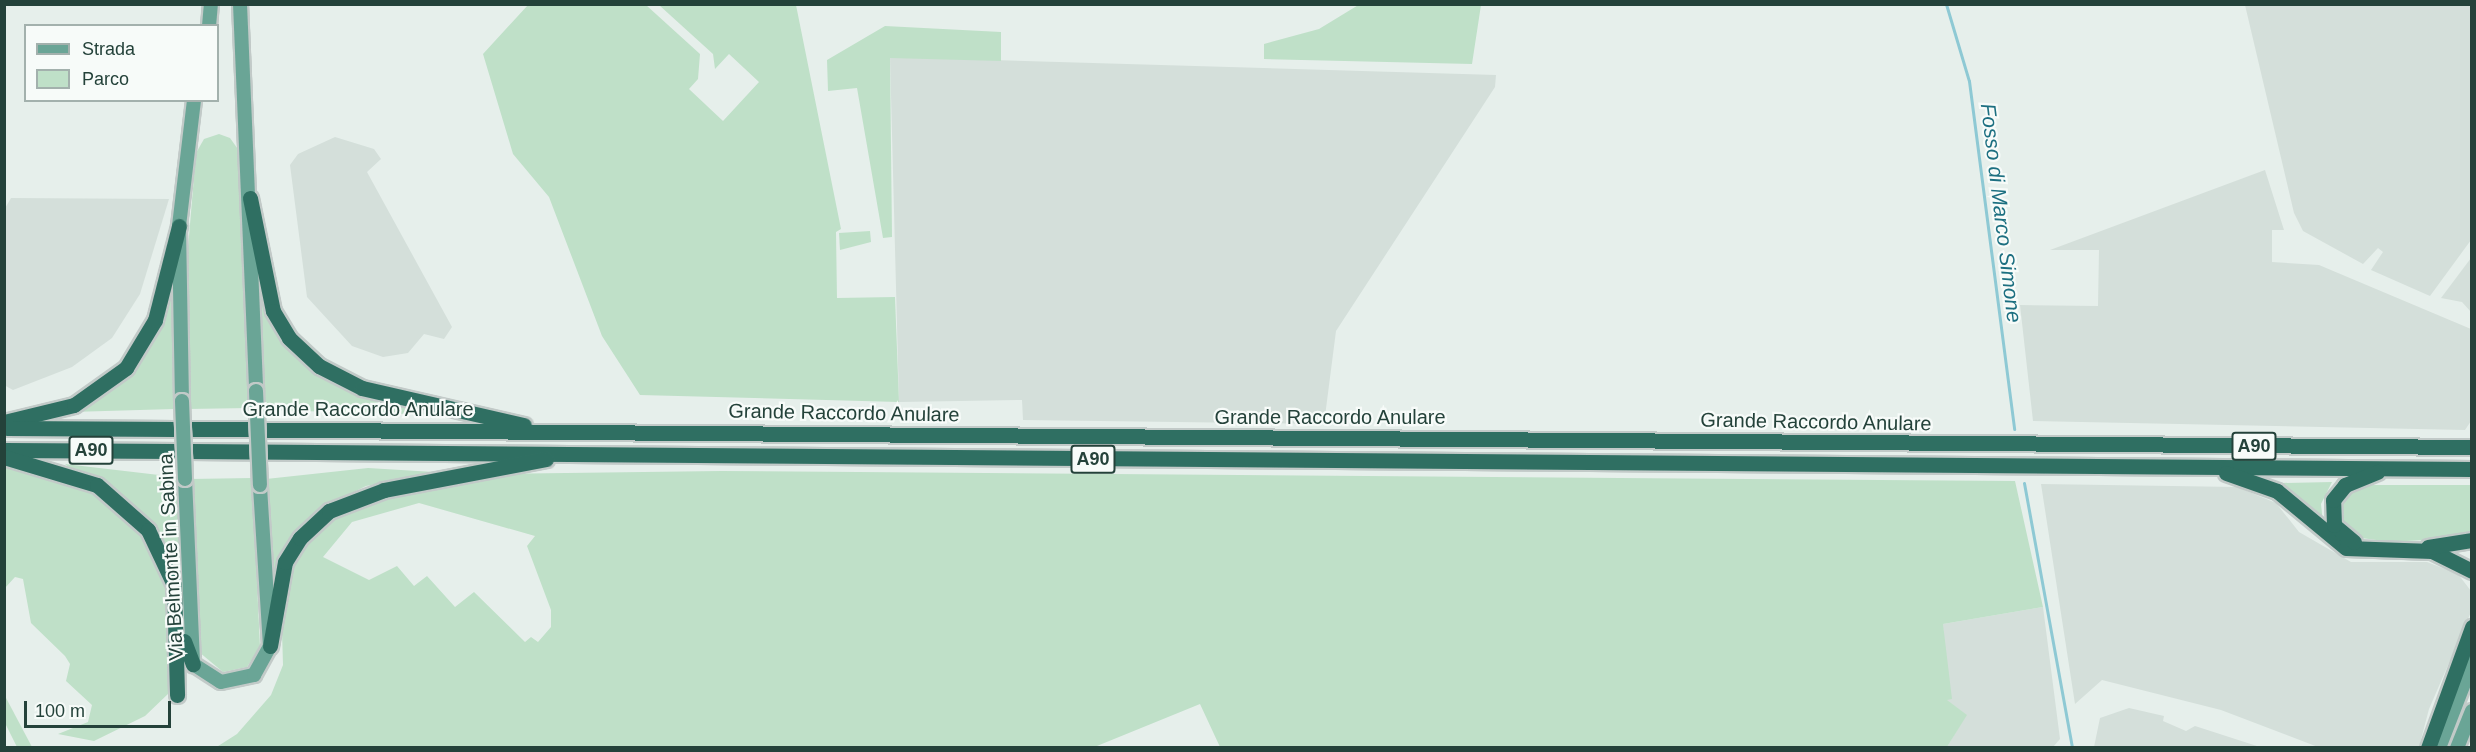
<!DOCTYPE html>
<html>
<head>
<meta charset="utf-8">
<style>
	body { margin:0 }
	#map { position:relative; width:2476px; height:752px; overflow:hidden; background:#e6efeb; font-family:Helvetica,sans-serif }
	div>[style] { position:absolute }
	.built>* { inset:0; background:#d4dfda }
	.green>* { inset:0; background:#bfe0c8 }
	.stream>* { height:3px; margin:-1.5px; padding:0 1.5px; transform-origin:1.5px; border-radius:1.5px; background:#8ec9d4 }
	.roads { filter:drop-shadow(2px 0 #c2cac8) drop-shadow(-2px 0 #c2cac8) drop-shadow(0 2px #c2cac8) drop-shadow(0 -2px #c2cac8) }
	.major>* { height:14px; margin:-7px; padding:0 7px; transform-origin:7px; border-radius:7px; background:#6aa596 }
	.highway>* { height:15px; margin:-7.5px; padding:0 7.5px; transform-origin:7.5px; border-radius:7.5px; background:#2f6f62 }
	.bridges { filter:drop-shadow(2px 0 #c2cac8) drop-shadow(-2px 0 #c2cac8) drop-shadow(0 2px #c2cac8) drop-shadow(0 -2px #c2cac8) }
	.major-bridge>* { height:14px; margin:-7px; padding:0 7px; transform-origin:7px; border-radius:7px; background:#6aa596 }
	span { translate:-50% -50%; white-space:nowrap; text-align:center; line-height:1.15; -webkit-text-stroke:4.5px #f7fbf9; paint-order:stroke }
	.shield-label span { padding:2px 4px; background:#f7fbf9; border:2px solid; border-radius:4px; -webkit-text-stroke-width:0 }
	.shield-label { font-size:18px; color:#24423a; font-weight:700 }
	.street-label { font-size:20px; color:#24423a }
	.water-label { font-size:21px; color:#1c6f80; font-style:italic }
	.frame { position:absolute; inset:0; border:6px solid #24423a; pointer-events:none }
	.legend { position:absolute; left:24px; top:24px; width:195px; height:78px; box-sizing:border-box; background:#f7fbf9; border:2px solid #a3b1ad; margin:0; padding:8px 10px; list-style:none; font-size:18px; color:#24423a }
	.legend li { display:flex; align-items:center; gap:12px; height:30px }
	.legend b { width:30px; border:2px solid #a3b1ad }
	.scale { position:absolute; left:24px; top:701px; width:147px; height:27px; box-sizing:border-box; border:3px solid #24423a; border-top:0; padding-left:8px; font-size:18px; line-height:21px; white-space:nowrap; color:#24423a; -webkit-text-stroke:4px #f7fbf9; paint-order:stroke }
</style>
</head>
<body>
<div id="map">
	<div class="built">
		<div style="clip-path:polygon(2245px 5px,2471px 5px,2471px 240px,2430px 296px,2371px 270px,2383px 252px,2378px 248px,2363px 264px,2303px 231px,2294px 213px)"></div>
		<div style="clip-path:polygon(890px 57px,1496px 75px,1495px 87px,1336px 331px,1324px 424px,1023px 420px,1022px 400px,899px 402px)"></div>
		<div style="clip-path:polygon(335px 137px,374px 149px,381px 159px,367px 172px,452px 327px,444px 339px,424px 334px,408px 353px,383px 357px,352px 346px,307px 297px,290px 165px,298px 154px)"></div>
		<div style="clip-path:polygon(2265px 170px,2284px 230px,2272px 230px,2272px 262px,2319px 265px,2471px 329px,2471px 421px,2465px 430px,2033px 421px,2020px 305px,2098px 306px,2099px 250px,2050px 250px)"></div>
		<div style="clip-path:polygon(11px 198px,169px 199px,140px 294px,112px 338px,72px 367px,13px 390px,4px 385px,4px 210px)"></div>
		<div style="clip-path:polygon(2471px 258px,2471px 312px,2462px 302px,2441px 298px)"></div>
		<div style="clip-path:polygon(2041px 484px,2237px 487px,2276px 503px,2299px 532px,2351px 562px,2427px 562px,2458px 574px,2471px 591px,2471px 612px,2429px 709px,2419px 747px,2318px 747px,2221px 710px,2102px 680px,2075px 704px)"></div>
		<div style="clip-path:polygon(2043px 607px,2060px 739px,2053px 747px,1947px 747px,1966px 715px,1946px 700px,1943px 624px)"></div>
		<div style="clip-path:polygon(2129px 708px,2164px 716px,2163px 721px,2186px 731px,2195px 726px,2260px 747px,2094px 747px,2100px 718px)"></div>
	</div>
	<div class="green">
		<div style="clip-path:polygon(1360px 4px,1481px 5px,1472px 64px,1264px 59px,1264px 44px,1319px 29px)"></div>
		<div style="clip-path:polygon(528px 5px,646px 5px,700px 54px,698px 79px,689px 89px,723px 121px,759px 82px,729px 54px,715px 69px,713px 54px,659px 5px,796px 5px,841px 229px,836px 232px,837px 298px,895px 297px,899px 402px,640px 395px,602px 336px,549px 197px,513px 154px,483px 54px)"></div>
		<div style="clip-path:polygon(885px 26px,1001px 32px,1001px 61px,890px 58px,892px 237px,883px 238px,857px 88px,828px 91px,827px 60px)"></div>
		<div style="clip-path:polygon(219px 134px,230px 138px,240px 152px,249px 408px,188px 409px,187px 260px,196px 153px,204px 139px)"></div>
		<div style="clip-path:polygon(870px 231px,871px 242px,840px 250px,839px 233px)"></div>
		<div style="clip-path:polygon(175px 269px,174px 409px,71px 412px,120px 379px)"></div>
		<div style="clip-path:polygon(258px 279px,269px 314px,307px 362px,447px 415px,263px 410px)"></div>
		<div style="clip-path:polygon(65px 464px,176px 477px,183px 582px,160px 540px)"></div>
		<div style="clip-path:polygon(5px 466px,60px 477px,121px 510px,157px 559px,169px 593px,169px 693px,145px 716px,94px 741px,58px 734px,88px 722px,92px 705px,66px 681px,70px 664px,65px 656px,31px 623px,23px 579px,15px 577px,5px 588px)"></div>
		<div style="clip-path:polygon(368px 468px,434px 472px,366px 486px,322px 508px,294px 534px,272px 590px,266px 479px)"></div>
		<div style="clip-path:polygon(evenodd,721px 471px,2015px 481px,2043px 607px,1943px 624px,1952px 699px,1947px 700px,1967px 715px,1947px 747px,1220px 747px,1200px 704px,1092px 748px,215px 748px,237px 734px,271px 695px,283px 665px,281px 598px,296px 551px,323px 520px,365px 498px,494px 474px,721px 471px,419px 503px,535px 536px,527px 546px,551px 610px,551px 627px,538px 642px,531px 637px,525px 642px,474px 592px,455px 607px,427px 576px,414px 586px,397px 566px,369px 580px,323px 557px,352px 522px,419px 503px)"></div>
		<div style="clip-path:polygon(252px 478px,260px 647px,247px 667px,223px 672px,199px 652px,190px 479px)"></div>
		<div style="clip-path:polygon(2332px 482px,2321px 504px,2323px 523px,2281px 483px)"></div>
		<div style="clip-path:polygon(2357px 485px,2471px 485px,2471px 537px,2391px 542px,2354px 537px,2340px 524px,2340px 499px)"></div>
		<div style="clip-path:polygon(4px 696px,5px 696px,32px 747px,17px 747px,5px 723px)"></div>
	</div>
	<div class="stream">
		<div style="left:1946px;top:4px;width:80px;rotate:73.4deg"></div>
		<div style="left:1969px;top:81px;width:351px;rotate:82.6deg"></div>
		<div style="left:2024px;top:483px;width:269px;rotate:79.7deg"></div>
	</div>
	<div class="roads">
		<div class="major">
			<div style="left:240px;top:4px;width:387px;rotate:87.6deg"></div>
			<div style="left:209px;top:26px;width:22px;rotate:-85deg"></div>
			<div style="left:182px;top:401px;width:175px;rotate:-91deg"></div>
			<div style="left:179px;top:226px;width:127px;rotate:-83.2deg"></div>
			<div style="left:185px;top:479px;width:185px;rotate:87.5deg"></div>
			<div style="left:193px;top:664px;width:33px;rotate:33deg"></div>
			<div style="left:221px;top:682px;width:34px;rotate:-12deg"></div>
			<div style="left:254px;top:675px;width:33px;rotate:-61deg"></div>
			<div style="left:270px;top:646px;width:161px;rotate:-93.6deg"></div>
			<div style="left:2439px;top:748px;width:91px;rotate:-68.8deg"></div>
			<div style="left:2457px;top:748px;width:40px;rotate:-68deg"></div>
		</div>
		<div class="highway">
			<div style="left:250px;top:198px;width:115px;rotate:78.5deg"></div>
			<div style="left:273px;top:311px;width:31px;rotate:59deg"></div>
			<div style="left:289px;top:338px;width:41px;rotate:43deg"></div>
			<div style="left:319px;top:366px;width:48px;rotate:27.1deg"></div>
			<div style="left:362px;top:388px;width:166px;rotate:12.9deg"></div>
			<div style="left:4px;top:422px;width:72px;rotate:-13.7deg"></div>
			<div style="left:74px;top:405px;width:64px;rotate:-35.4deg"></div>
			<div style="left:126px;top:368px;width:56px;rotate:-58.9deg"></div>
			<div style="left:155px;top:320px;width:97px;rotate:-75.7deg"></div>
			<div style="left:7px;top:428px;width:168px;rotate:0.3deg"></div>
			<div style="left:189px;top:429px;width:2283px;rotate:0.45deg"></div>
			<div style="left:4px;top:450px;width:173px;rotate:0.3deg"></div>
			<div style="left:190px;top:451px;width:2282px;rotate:0.45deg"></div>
			<div style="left:4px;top:457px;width:97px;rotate:16.8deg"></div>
			<div style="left:97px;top:485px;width:68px;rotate:41.4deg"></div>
			<div style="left:148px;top:530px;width:61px;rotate:64.7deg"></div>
			<div style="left:174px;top:585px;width:110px;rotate:88.4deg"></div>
			<div style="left:2226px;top:473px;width:54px;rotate:19.4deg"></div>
			<div style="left:2277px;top:491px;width:89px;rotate:39.6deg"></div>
			<div style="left:2346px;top:548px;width:86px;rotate:2deg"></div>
			<div style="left:2432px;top:551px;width:45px;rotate:26.6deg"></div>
			<div style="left:2354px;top:542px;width:26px;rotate:-140deg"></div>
			<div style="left:2334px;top:525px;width:25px;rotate:-92deg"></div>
			<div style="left:2333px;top:500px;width:19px;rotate:-51deg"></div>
			<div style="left:2345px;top:485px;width:35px;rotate:-22deg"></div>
			<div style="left:2428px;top:547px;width:45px;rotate:-9deg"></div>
			<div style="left:184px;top:641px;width:25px;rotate:69deg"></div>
			<div style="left:270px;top:646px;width:85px;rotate:-79.9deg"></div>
			<div style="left:285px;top:562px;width:28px;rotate:-58deg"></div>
			<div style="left:300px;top:538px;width:40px;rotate:-43deg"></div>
			<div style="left:329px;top:511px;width:59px;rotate:-20.9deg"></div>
			<div style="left:384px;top:490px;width:165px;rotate:-10.8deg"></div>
			<div style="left:2428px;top:748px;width:129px;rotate:-70deg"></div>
		</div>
	</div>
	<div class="bridges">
		<div class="major-bridge">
			<div style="left:256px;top:391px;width:94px;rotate:87.6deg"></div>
			<div style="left:182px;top:401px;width:78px;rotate:87.8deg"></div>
		</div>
	</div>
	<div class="shield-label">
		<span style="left:2254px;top:446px">A90</span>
		<span style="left:91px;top:450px">A90</span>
		<span style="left:1093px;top:459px">A90</span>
	</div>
	<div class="street-label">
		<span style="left:358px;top:409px">Grande Raccordo Anulare</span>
		<span style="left:844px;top:413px;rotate:1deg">Grande Raccordo Anulare</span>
		<span style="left:1330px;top:417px">Grande Raccordo Anulare</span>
		<span style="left:1816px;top:422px;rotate:1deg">Grande Raccordo Anulare</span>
		<span style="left:171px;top:557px;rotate:-93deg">Via Belmonte in Sabina</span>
	</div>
	<div class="water-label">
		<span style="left:2001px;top:213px;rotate:83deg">Fosso di Marco Simone</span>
	</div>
	<div class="frame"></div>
	<ul class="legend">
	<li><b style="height:8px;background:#6aa596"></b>Strada</li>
	<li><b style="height:16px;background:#bfe0c8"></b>Parco</li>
	</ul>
	<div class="scale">100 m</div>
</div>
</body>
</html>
